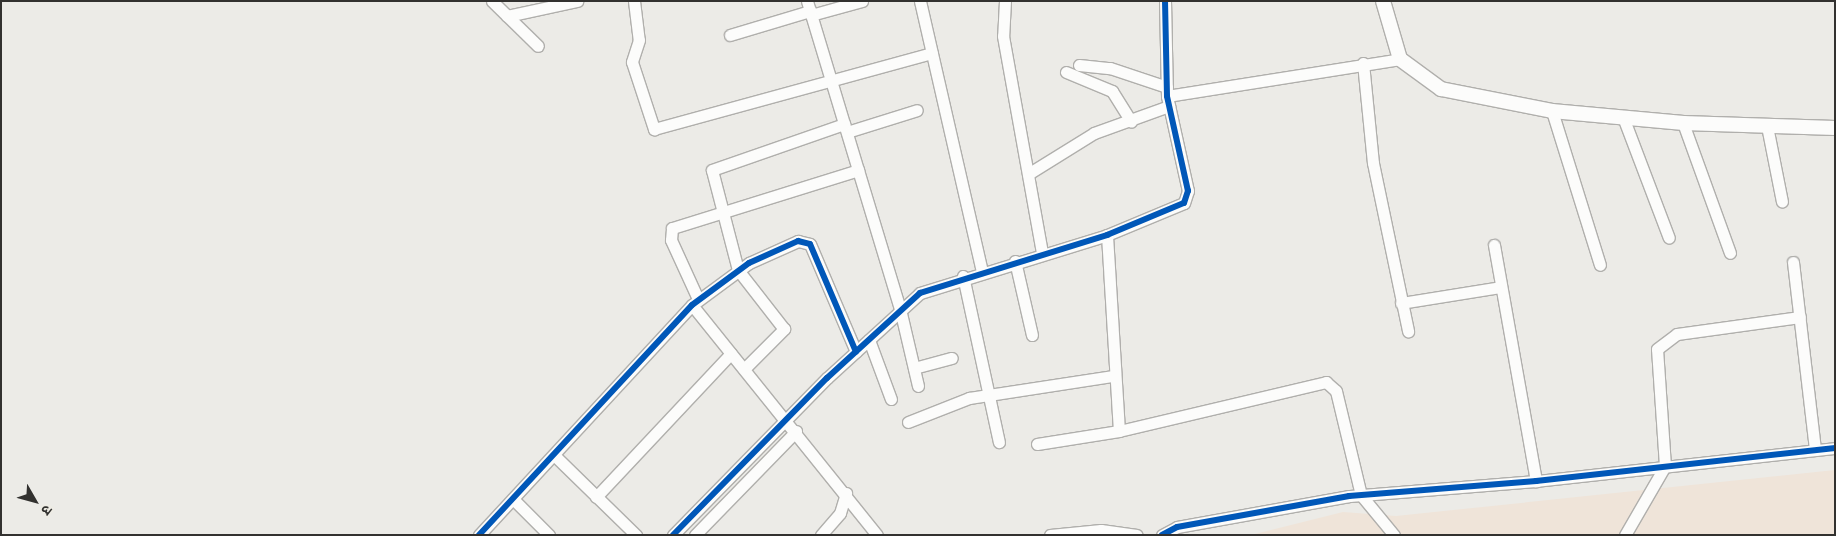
<!DOCTYPE html>
<html>
<head>
<meta charset="utf-8">
<style>
	body { margin:0 }
	#map { position:relative; width:1836px; height:536px; overflow:hidden; background:#ecebe7; font-family:Roboto,"Noto Sans Devanagari",sans-serif }
	div>[style] { position:absolute }
	.industrial>* { inset:0; background:#efe4d9 }
	.roads { filter:drop-shadow(1px 0 #b0afac) drop-shadow(-1px 0 #b0afac) drop-shadow(0 1px #b0afac) drop-shadow(0 -1px #b0afac) }
	.minor>* { height:11px; margin:-5.5px; padding:0 5.5px; transform-origin:5.5px; border-radius:5.5px; background:#fcfcfb }
	.tertiary>* { height:14px; margin:-7px; padding:0 7px; transform-origin:7px; border-radius:7px; background:#fcfcfb }
	.cycleway>* { height:6px; margin:-3px; padding:0 3px; transform-origin:3px; border-radius:3px; background:#0057b8 }
	span { translate:-50% -50%; white-space:nowrap; text-align:center; line-height:1.15; -webkit-text-stroke:4px #eeece5; paint-order:stroke }
	.frame { position:absolute; inset:0; border:2px solid #32312f; pointer-events:none }
	.north { position:absolute; left:10px; top:476px; width:50px; height:50px; -webkit-text-stroke:4px #eeece5; paint-order:stroke; rotate:128deg; font-size:14px; font-weight:700; line-height:20px; text-align:center; color:#32312f }
	.north::after { content:''; display:block; margin:auto; width:18px; height:22px; background:#32312f; clip-path:polygon(50% 0,100% 100%,50% 72%,0 100%) }
</style>
</head>
<body>
<div id="map">
	<div class="industrial">
		<div style="clip-path:polygon(1835px 470px,1835px 535px,1251px 535px,1343px 512px,1396px 516px)"></div>
	</div>
	<div class="roads">
		<div class="minor">
			<div style="left:492px;top:1px;width:64px;rotate:44.4deg"></div>
			<div style="left:634px;top:1px;width:39px;rotate:83deg"></div>
			<div style="left:639px;top:40px;width:23px;rotate:108deg"></div>
			<div style="left:632px;top:62px;width:71px;rotate:71.8deg"></div>
			<div style="left:654px;top:129px;width:288px;rotate:-15.3deg"></div>
			<div style="left:807px;top:1px;width:322px;rotate:73.2deg"></div>
			<div style="left:900px;top:309px;width:79px;rotate:76.8deg"></div>
			<div style="left:920px;top:1px;width:277px;rotate:77.1deg"></div>
			<div style="left:1005px;top:1px;width:35px;rotate:93deg"></div>
			<div style="left:1003px;top:36px;width:220px;rotate:79.8deg"></div>
			<div style="left:811px;top:15px;width:53px;rotate:-15.4deg"></div>
			<div style="left:507px;top:16px;width:72px;rotate:-12.1deg"></div>
			<div style="left:730px;top:35px;width:84px;rotate:-16.7deg"></div>
			<div style="left:1363px;top:63px;width:100px;rotate:84.3deg"></div>
			<div style="left:1373px;top:163px;width:172px;rotate:78.2deg"></div>
			<div style="left:1079px;top:65px;width:31px;rotate:6deg"></div>
			<div style="left:1110px;top:68px;width:60px;rotate:18.4deg"></div>
			<div style="left:1066px;top:72px;width:50px;rotate:22.4deg"></div>
			<div style="left:1112px;top:91px;width:36px;rotate:58deg"></div>
			<div style="left:1167px;top:96px;width:236px;rotate:-9deg"></div>
			<div style="left:1552px;top:111px;width:161px;rotate:72.7deg"></div>
			<div style="left:1623px;top:117px;width:129px;rotate:69.2deg"></div>
			<div style="left:1683px;top:123px;width:138px;rotate:70.1deg"></div>
			<div style="left:1767px;top:126px;width:77px;rotate:78.8deg"></div>
			<div style="left:847px;top:132px;width:73px;rotate:-17.4deg"></div>
			<div style="left:1028px;top:174px;width:78px;rotate:-31.8deg"></div>
			<div style="left:1094px;top:133px;width:80px;rotate:-19.8deg"></div>
			<div style="left:1107px;top:235px;width:196px;rotate:86.5deg"></div>
			<div style="left:1494px;top:245px;width:240px;rotate:79.9deg"></div>
			<div style="left:1015px;top:261px;width:76px;rotate:77.1deg"></div>
			<div style="left:1793px;top:262px;width:189px;rotate:83.3deg"></div>
			<div style="left:963px;top:276px;width:170px;rotate:77.8deg"></div>
			<div style="left:698px;top:299px;width:65px;rotate:-114.6deg"></div>
			<div style="left:671px;top:240px;width:12px;rotate:-85deg"></div>
			<div style="left:672px;top:228px;width:195px;rotate:-17.3deg"></div>
			<div style="left:1401px;top:303px;width:101px;rotate:-9.1deg"></div>
			<div style="left:692px;top:305px;width:295px;rotate:51.2deg"></div>
			<div style="left:869px;top:340px;width:63px;rotate:69.6deg"></div>
			<div style="left:914px;top:368px;width:39px;rotate:-15deg"></div>
			<div style="left:744px;top:369px;width:57px;rotate:-45deg"></div>
			<div style="left:784px;top:329px;width:75px;rotate:-127.9deg"></div>
			<div style="left:738px;top:270px;width:103px;rotate:-104.6deg"></div>
			<div style="left:712px;top:170px;width:140px;rotate:-19.2deg"></div>
			<div style="left:908px;top:422px;width:66px;rotate:-21.5deg"></div>
			<div style="left:969px;top:398px;width:146px;rotate:-8.7deg"></div>
			<div style="left:1037px;top:444px;width:83px;rotate:-9deg"></div>
			<div style="left:1119px;top:431px;width:213px;rotate:-13.3deg"></div>
			<div style="left:1326px;top:382px;width:13px;rotate:42deg"></div>
			<div style="left:1336px;top:391px;width:107px;rotate:76.5deg"></div>
			<div style="left:1361px;top:495px;width:52px;rotate:50.5deg"></div>
			<div style="left:554px;top:455px;width:115px;rotate:44.3deg"></div>
			<div style="left:596px;top:497px;width:197px;rotate:-46.8deg"></div>
			<div style="left:513px;top:499px;width:51px;rotate:45deg"></div>
			<div style="left:479px;top:535px;width:313px;rotate:-47.2deg"></div>
			<div style="left:692px;top:305px;width:71px;rotate:-36.4deg"></div>
			<div style="left:749px;top:263px;width:54px;rotate:-24.2deg"></div>
			<div style="left:798px;top:241px;width:12px;rotate:14deg"></div>
			<div style="left:810px;top:244px;width:117px;rotate:66.9deg"></div>
			<div style="left:673px;top:535px;width:220px;rotate:-45.6deg"></div>
			<div style="left:827px;top:378px;width:126px;rotate:-42.4deg"></div>
			<div style="left:920px;top:293px;width:196px;rotate:-17.2deg"></div>
			<div style="left:1107px;top:235px;width:83px;rotate:-22.6deg"></div>
			<div style="left:1184px;top:203px;width:13px;rotate:-72deg"></div>
			<div style="left:1188px;top:191px;width:97px;rotate:-102.5deg"></div>
			<div style="left:1167px;top:96px;width:95px;rotate:-91.2deg"></div>
			<div style="left:695px;top:535px;width:145px;rotate:-45.8deg"></div>
			<div style="left:821px;top:535px;width:29px;rotate:-49deg"></div>
			<div style="left:840px;top:513px;width:21px;rotate:-73deg"></div>
			<div style="left:1050px;top:535px;width:51px;rotate:-5.6deg"></div>
			<div style="left:1101px;top:530px;width:36px;rotate:8deg"></div>
			<div style="left:1162px;top:535px;width:17px;rotate:-28deg"></div>
			<div style="left:1177px;top:527px;width:175px;rotate:-10.2deg"></div>
			<div style="left:1349px;top:496px;width:188px;rotate:-4.6deg"></div>
			<div style="left:1536px;top:481px;width:301px;rotate:-6.3deg"></div>
			<div style="left:1625px;top:535px;width:80px;rotate:-59.9deg"></div>
			<div style="left:1665px;top:466px;width:117px;rotate:-93.9deg"></div>
			<div style="left:1657px;top:349px;width:25px;rotate:-37deg"></div>
			<div style="left:1677px;top:334px;width:124px;rotate:-7.9deg"></div>
		</div>
		<div class="tertiary">
			<div style="left:1383px;top:1px;width:60px;rotate:73.7deg"></div>
			<div style="left:1400px;top:59px;width:51px;rotate:36.2deg"></div>
			<div style="left:1441px;top:89px;width:113px;rotate:11.2deg"></div>
			<div style="left:1552px;top:111px;width:132px;rotate:5.2deg"></div>
			<div style="left:1683px;top:123px;width:152px;rotate:1.9deg"></div>
		</div>
	</div>
	<div class="cycleway">
		<div style="left:479px;top:535px;width:313px;rotate:-47.2deg"></div>
		<div style="left:692px;top:305px;width:71px;rotate:-36.4deg"></div>
		<div style="left:749px;top:263px;width:54px;rotate:-24.2deg"></div>
		<div style="left:798px;top:241px;width:12px;rotate:14deg"></div>
		<div style="left:810px;top:244px;width:117px;rotate:66.9deg"></div>
		<div style="left:673px;top:535px;width:220px;rotate:-45.6deg"></div>
		<div style="left:827px;top:378px;width:126px;rotate:-42.4deg"></div>
		<div style="left:920px;top:293px;width:196px;rotate:-17.2deg"></div>
		<div style="left:1107px;top:235px;width:83px;rotate:-22.6deg"></div>
		<div style="left:1184px;top:203px;width:13px;rotate:-72deg"></div>
		<div style="left:1188px;top:191px;width:97px;rotate:-102.5deg"></div>
		<div style="left:1167px;top:96px;width:95px;rotate:-91.2deg"></div>
		<div style="left:1162px;top:535px;width:17px;rotate:-28deg"></div>
		<div style="left:1177px;top:527px;width:175px;rotate:-10.2deg"></div>
		<div style="left:1349px;top:496px;width:188px;rotate:-4.6deg"></div>
		<div style="left:1536px;top:481px;width:301px;rotate:-6.3deg"></div>
	</div>
	<div class="frame"></div>
	<div class="north">उ</div>
</div>
</body>
</html>
